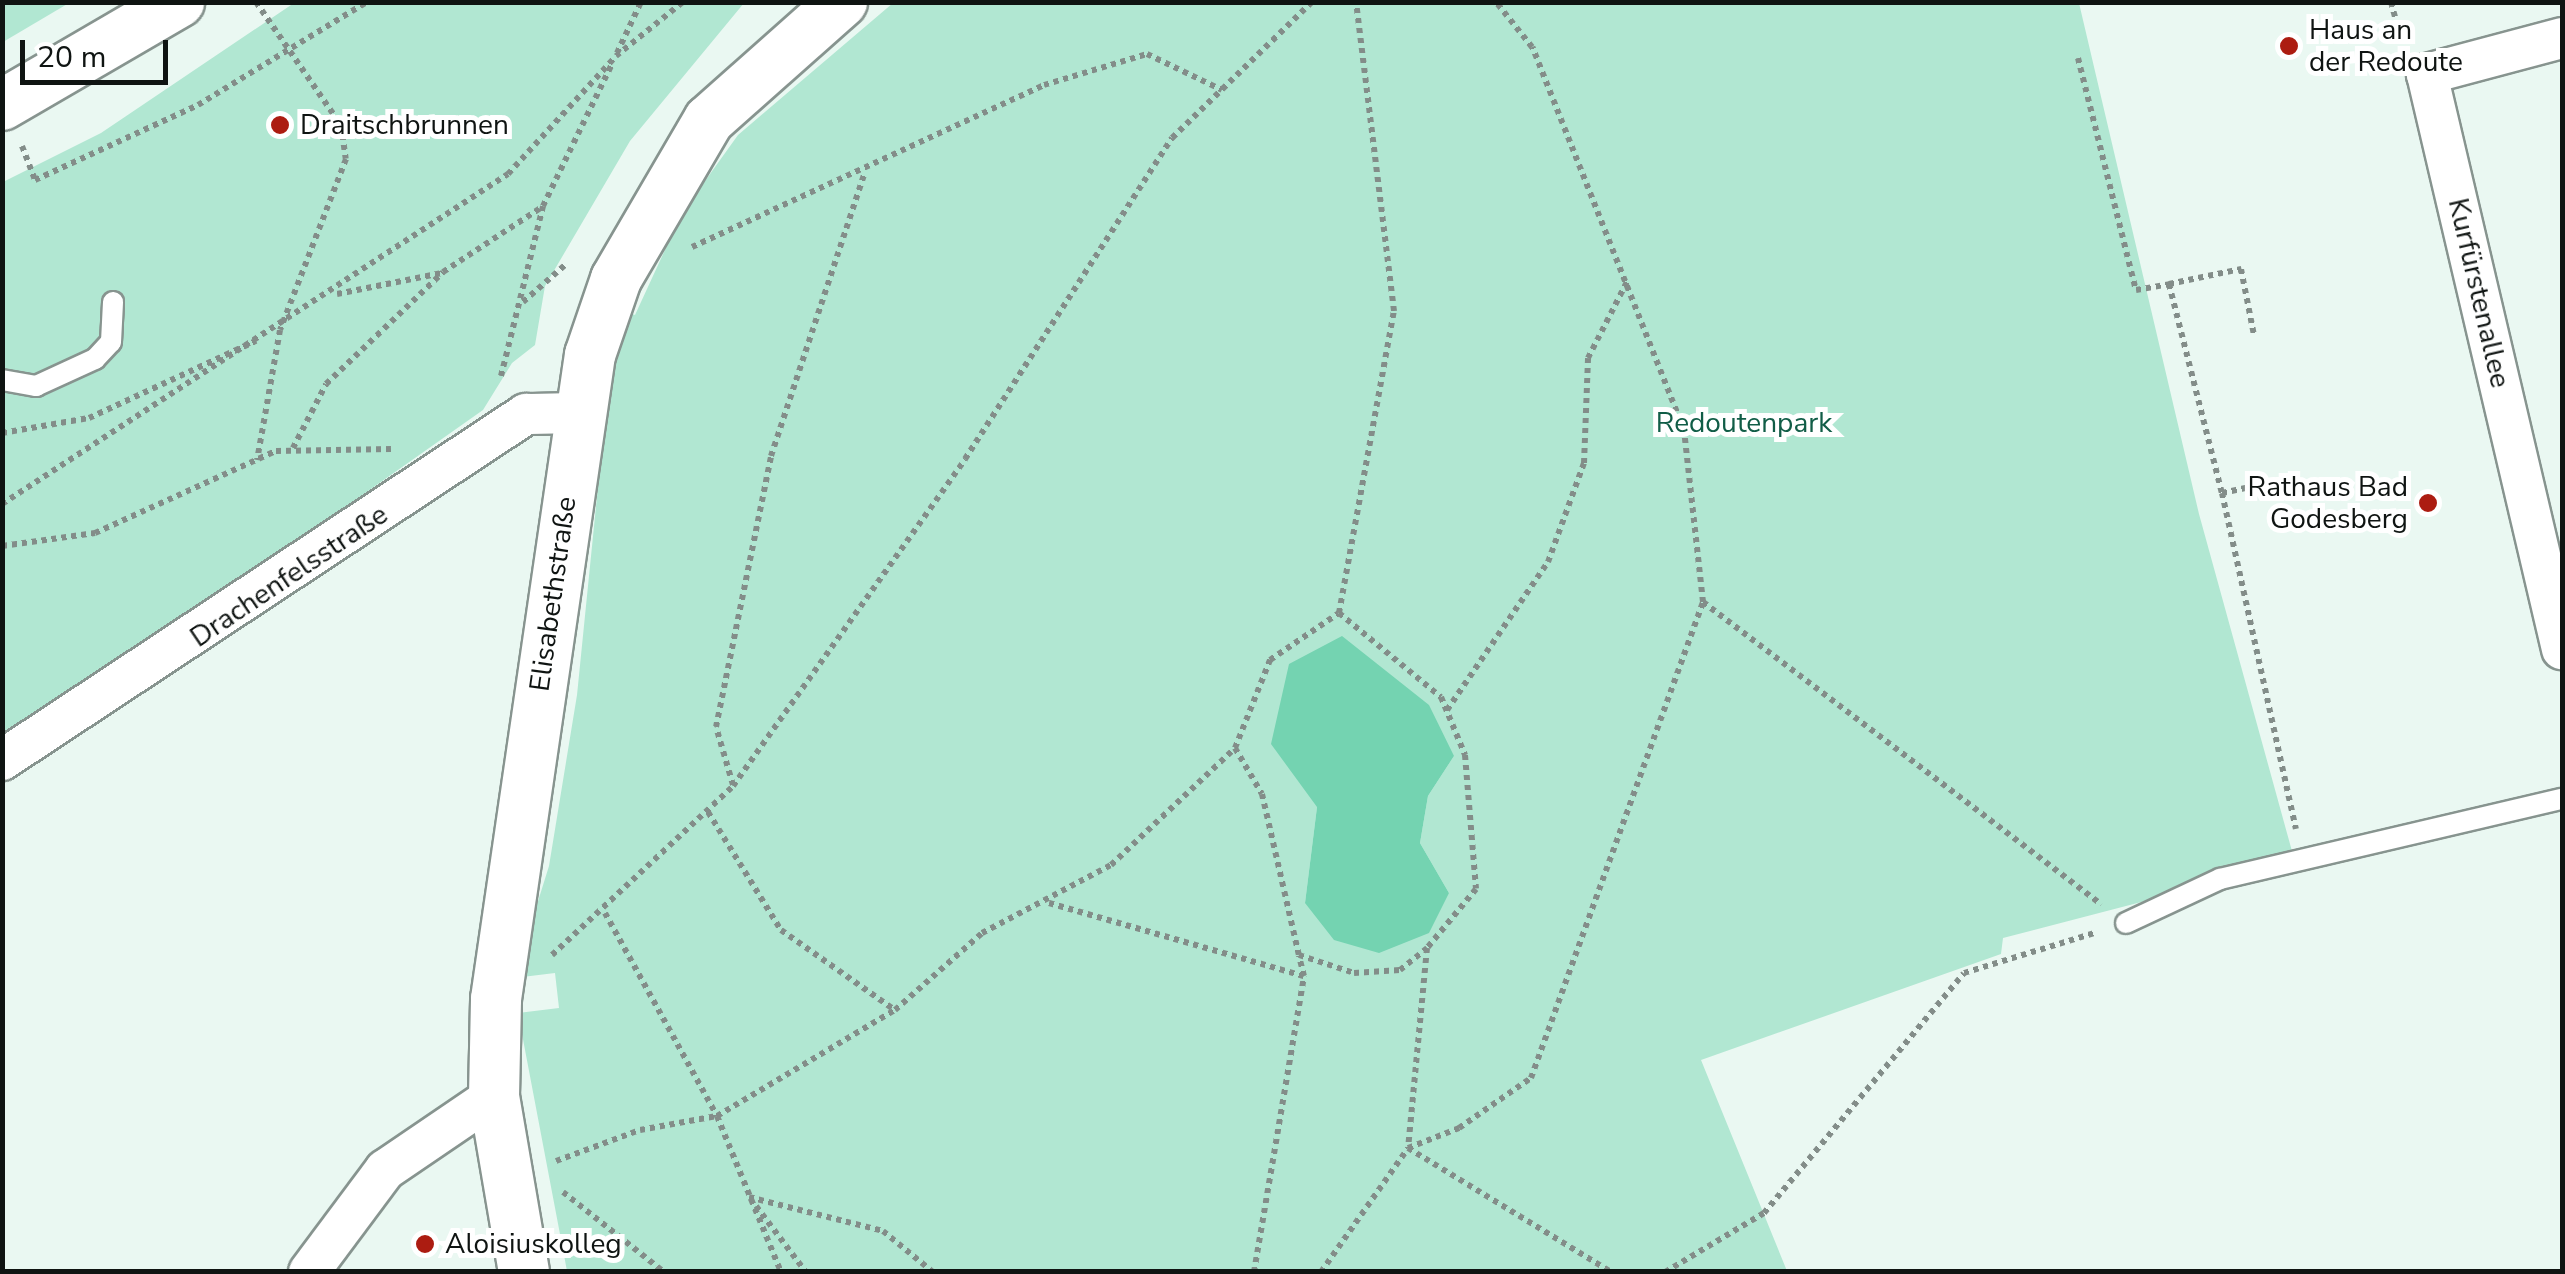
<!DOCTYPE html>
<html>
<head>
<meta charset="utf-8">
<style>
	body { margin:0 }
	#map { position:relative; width:2565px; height:1274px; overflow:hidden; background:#eaf8f2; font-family:"Nunito Sans",sans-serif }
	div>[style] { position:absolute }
	.green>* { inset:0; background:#b1e7d2 }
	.water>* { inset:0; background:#74d3b1 }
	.path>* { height:6px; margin-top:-3px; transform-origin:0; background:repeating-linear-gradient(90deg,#838d89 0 5px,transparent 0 10px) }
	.roads { filter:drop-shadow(2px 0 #87948f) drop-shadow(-2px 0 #87948f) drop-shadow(0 2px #87948f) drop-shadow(0 -2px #87948f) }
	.service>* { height:20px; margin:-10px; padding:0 10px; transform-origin:10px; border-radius:10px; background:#fff }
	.minor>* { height:40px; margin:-20px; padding:0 20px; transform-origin:20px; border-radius:20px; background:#fff }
	.tertiary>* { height:50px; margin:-25px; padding:0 25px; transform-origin:25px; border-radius:25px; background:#fff }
	.dots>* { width:28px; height:28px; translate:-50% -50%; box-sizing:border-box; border:5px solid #fff; border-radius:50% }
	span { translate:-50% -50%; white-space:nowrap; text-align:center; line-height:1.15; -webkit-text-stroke:10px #fff; paint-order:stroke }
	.poi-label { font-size:28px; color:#0f1412 }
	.left { translate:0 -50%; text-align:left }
	.right { translate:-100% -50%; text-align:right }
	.street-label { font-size:28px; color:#0f1412 }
	.park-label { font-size:28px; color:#115d47 }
	.frame { position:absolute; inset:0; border:5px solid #0f1412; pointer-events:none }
	.scale { position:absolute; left:20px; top:40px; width:148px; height:45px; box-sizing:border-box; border:5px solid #0f1412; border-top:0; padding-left:12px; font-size:30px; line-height:35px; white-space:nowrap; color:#0f1412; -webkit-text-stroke:8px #fff; paint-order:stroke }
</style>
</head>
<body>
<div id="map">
	<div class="green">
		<div style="clip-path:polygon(3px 2px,69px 2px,69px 3px,3px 42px)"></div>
		<div style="clip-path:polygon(294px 3px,744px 3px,630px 141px,545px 286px,535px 345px,512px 363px,483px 410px,83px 692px,3px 734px,3px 182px,101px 133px)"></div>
		<div style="clip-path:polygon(evenodd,893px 3px,2079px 3px,2199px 514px,2295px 862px,2003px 938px,2001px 954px,1701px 1060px,1787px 1271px,567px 1271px,518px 1013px,559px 1008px,555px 973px,514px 978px,549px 866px,577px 695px,616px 308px,635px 315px,682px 213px,738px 135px,893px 3px,1454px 756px,1428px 796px,1420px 843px,1449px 893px,1305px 903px,1317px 807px,1454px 756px)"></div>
	</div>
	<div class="water">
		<div style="clip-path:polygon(1342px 636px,1429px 705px,1454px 756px,1428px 796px,1420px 843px,1449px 893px,1429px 933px,1379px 953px,1334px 940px,1305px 903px,1317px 807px,1271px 744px,1289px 664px)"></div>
	</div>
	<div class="path">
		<div style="left:256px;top:2px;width:150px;rotate:55.4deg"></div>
		<div style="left:341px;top:125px;width:34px;rotate:82deg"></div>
		<div style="left:346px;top:159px;width:183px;rotate:111.1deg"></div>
		<div style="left:280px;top:330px;width:132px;rotate:100deg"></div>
		<div style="left:2391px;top:2px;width:39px;rotate:75deg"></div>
		<div style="left:617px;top:53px;width:56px;rotate:-64.8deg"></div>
		<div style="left:2078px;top:58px;width:239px;rotate:76deg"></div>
		<div style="left:2136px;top:290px;width:34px;rotate:-10deg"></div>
		<div style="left:2169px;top:284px;width:216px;rotate:75.8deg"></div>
		<div style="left:2222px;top:493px;width:72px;rotate:-12.1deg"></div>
		<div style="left:22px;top:146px;width:36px;rotate:69deg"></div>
		<div style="left:35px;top:180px;width:179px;rotate:-24.7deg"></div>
		<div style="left:198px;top:105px;width:198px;rotate:-31.4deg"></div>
		<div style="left:692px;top:247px;width:387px;rotate:-24.7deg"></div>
		<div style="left:1044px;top:85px;width:108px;rotate:-16.8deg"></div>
		<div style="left:1147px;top:54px;width:83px;rotate:25.6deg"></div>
		<div style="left:2169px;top:284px;width:74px;rotate:-11.8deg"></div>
		<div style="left:2241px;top:269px;width:67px;rotate:78.9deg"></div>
		<div style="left:337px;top:294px;width:107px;rotate:-11.3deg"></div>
		<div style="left:523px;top:302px;width:56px;rotate:-41.4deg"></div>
		<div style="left:501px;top:376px;width:175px;rotate:-76.1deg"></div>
		<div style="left:543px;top:206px;width:158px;rotate:-64.1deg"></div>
		<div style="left:2px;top:433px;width:88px;rotate:-9.8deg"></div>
		<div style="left:89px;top:418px;width:184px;rotate:-24.8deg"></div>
		<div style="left:293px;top:448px;width:72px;rotate:-62.7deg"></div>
		<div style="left:326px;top:384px;width:162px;rotate:-43.7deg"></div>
		<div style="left:443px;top:272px;width:118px;rotate:-33.3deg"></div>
		<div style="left:2222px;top:493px;width:344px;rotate:77.6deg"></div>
		<div style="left:2px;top:504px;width:604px;rotate:-33.11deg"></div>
		<div style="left:508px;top:174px;width:160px;rotate:-47.5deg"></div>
		<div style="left:616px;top:56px;width:86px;rotate:-38.9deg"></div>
		<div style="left:2px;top:546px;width:94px;rotate:-8deg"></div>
		<div style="left:95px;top:533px;width:199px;rotate:-24.4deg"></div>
		<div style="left:276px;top:451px;width:115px;rotate:-1deg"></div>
		<div style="left:1703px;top:602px;width:500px;rotate:37.2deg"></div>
		<div style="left:1339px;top:613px;width:307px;rotate:-79.7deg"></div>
		<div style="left:1394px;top:311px;width:311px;rotate:-97deg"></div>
		<div style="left:1447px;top:710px;width:179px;rotate:-55.7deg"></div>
		<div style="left:1548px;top:562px;width:105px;rotate:-70deg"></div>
		<div style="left:1584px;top:463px;width:105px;rotate:-87.8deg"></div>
		<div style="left:1588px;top:358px;width:88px;rotate:-62.9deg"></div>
		<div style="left:1235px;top:748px;width:53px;rotate:59.6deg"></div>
		<div style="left:1262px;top:794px;width:165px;rotate:77.1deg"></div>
		<div style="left:1299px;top:955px;width:58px;rotate:18.1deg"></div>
		<div style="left:1354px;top:973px;width:46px;rotate:-3.7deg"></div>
		<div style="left:1400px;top:970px;width:35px;rotate:-39deg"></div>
		<div style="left:733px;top:785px;width:60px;rotate:-106.3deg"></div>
		<div style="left:716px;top:727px;width:277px;rotate:-78.5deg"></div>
		<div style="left:771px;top:456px;width:296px;rotate:-71.7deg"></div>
		<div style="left:708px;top:812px;width:139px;rotate:58.3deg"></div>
		<div style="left:781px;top:930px;width:139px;rotate:35.1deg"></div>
		<div style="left:1049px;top:903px;width:265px;rotate:16deg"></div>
		<div style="left:605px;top:913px;width:232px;rotate:61.1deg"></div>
		<div style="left:717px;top:1116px;width:169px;rotate:67.7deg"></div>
		<div style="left:552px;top:955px;width:248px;rotate:-43deg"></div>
		<div style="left:733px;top:786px;width:401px;rotate:-54.6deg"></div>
		<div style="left:965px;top:459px;width:382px;rotate:-57.2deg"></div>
		<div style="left:1172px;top:138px;width:195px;rotate:-44.2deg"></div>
		<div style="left:556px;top:1161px;width:90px;rotate:-20.3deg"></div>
		<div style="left:640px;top:1130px;width:78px;rotate:-10.3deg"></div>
		<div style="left:717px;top:1116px;width:207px;rotate:-30.8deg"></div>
		<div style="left:895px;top:1010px;width:116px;rotate:-41.5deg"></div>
		<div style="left:982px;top:933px;width:146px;rotate:-27.8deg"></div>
		<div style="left:1111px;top:865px;width:170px;rotate:-43.3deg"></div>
		<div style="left:1235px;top:748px;width:95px;rotate:-68.3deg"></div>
		<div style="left:1270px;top:660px;width:83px;rotate:-34.3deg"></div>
		<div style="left:1339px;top:613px;width:132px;rotate:39.5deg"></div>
		<div style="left:1441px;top:697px;width:63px;rotate:67.5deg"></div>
		<div style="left:1465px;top:755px;width:134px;rotate:85.3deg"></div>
		<div style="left:1476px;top:889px;width:77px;rotate:129.7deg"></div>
		<div style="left:1427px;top:948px;width:201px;rotate:95.4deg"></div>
		<div style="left:1408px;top:1148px;width:238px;rotate:31.4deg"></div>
		<div style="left:563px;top:1192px;width:129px;rotate:38.4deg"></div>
		<div style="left:749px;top:1197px;width:138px;rotate:14.2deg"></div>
		<div style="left:883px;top:1231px;width:65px;rotate:39.4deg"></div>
		<div style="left:756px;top:1206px;width:83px;rotate:52.9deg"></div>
		<div style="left:1254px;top:1272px;width:300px;rotate:-80.4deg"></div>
		<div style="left:1304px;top:976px;width:21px;rotate:-104deg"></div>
		<div style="left:1321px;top:1272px;width:151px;rotate:-54.9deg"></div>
		<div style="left:1408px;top:1148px;width:55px;rotate:-21.4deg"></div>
		<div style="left:1459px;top:1128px;width:88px;rotate:-34.8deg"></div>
		<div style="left:1531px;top:1078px;width:506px;rotate:-70.13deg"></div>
		<div style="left:1703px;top:602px;width:173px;rotate:-96.3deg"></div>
		<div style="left:1684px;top:430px;width:412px;rotate:-111.6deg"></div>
		<div style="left:1532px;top:47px;width:58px;rotate:-128.7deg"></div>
		<div style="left:1665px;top:1272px;width:115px;rotate:-30.8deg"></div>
		<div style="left:1764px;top:1213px;width:312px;rotate:-50.2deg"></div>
		<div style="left:1964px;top:973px;width:136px;rotate:-17.1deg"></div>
	</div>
	<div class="roads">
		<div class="service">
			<div style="left:2px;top:380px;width:35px;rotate:10deg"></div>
			<div style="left:36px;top:386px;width:65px;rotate:-24.6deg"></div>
			<div style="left:95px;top:359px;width:23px;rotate:-47deg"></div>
			<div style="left:111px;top:342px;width:40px;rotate:-87.1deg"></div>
			<div style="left:2126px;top:923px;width:104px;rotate:-25.1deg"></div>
			<div style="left:2220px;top:879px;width:351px;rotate:-13.2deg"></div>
		</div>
		<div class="minor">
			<div style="left:2562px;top:38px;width:140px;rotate:165.1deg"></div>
			<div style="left:2427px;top:74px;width:591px;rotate:76.79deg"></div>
			<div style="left:2px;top:760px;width:628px;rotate:-33.44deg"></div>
			<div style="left:526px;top:414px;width:54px;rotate:-1.1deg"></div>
			<div style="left:309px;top:1272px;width:127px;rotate:-53.3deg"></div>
			<div style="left:385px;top:1170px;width:132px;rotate:-34.2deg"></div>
		</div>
		<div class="tertiary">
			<div style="left:2px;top:105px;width:205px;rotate:-30.2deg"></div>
			<div style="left:524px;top:1272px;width:179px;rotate:-99.7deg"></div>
			<div style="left:494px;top:1096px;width:97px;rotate:-88.8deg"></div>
			<div style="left:496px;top:999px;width:651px;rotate:-81.7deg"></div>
			<div style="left:590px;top:355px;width:80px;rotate:-71.1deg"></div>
			<div style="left:616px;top:279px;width:184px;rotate:-59.7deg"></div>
			<div style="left:709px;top:120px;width:178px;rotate:-41.6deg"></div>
		</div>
	</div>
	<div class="dots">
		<div style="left:2289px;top:46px;background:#ac1c11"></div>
		<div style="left:280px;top:125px;background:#ac1c11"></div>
		<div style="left:2428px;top:503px;background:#ac1c11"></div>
		<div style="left:425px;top:1244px;background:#ac1c11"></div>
	</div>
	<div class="poi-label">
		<span class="left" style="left:2309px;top:46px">Haus an<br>der Redoute</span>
		<span class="left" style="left:300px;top:125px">Draitschbrunnen</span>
		<span class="right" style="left:2408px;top:503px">Rathaus Bad<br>Godesberg</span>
		<span class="left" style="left:445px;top:1244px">Aloisiuskolleg</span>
	</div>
	<div class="street-label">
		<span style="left:2479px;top:293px;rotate:77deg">Kurfürstenallee</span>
		<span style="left:289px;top:576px;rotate:-34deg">Drachenfelsstraße</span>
		<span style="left:553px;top:594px;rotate:-82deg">Elisabethstraße</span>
	</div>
	<div class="park-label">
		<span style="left:1744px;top:423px">Redoutenpark</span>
	</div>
	<div class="frame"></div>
	<div class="scale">20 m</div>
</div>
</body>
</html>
